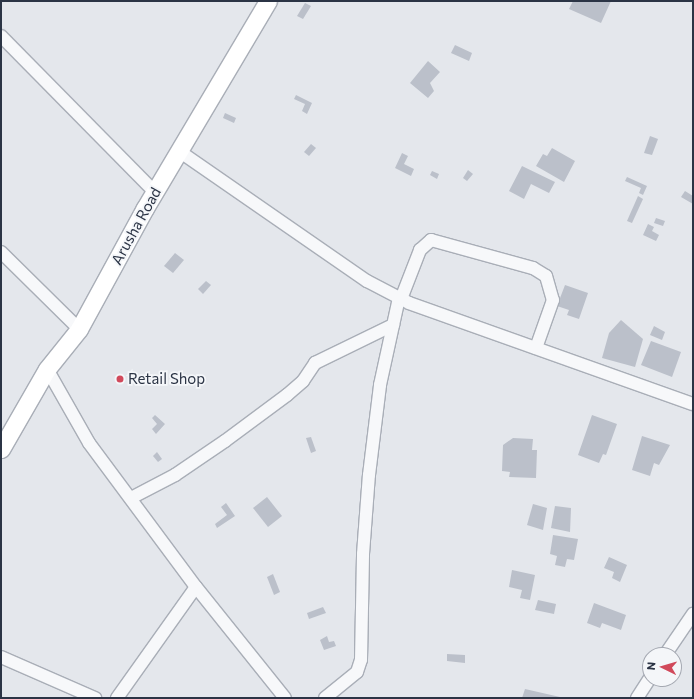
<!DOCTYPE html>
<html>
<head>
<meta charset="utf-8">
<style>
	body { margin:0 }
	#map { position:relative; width:694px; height:699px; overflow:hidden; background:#e4e7ec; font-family:Commissioner,sans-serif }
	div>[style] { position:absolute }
	.building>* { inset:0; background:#bbc0ca }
	.roads { filter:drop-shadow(1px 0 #a9aeb7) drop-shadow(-1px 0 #a9aeb7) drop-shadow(0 1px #a9aeb7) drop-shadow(0 -1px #a9aeb7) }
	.street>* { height:12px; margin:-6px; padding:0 6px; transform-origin:6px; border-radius:6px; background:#f7f8fa }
	.secondary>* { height:17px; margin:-8.5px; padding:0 8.5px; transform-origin:8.5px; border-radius:8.5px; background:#fff }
	.dots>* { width:11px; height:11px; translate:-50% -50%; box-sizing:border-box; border:2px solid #f4f6f9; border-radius:50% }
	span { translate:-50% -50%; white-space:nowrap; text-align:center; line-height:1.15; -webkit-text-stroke:3.5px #f4f6f9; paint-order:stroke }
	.street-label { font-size:15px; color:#2b3445 }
	.poi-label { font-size:15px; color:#2b3445 }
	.left { translate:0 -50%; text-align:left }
	.frame { position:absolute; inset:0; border:2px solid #2b3445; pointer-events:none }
	.north { position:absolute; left:642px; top:647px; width:40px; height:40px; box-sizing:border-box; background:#f4f6f9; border:1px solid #a4a8b1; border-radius:50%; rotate:275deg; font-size:11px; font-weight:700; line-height:16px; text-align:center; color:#2b3445 }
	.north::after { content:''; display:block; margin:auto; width:14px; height:18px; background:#d1495b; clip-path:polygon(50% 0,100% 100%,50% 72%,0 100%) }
</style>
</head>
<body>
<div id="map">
	<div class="building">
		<div style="clip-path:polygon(573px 1px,611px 1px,601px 23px,569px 9px)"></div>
		<div style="clip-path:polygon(305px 3px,311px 6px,303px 19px,297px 16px)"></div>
		<div style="clip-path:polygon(455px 45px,472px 53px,469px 61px,451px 53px)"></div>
		<div style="clip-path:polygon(428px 61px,440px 72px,430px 83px,434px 91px,428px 98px,410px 83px)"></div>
		<div style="clip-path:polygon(296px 95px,312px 103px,307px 114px,302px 111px,305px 104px,294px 99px)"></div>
		<div style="clip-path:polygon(225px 113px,236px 118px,234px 123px,223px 118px)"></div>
		<div style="clip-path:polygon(650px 136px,658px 139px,652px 155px,644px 153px)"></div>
		<div style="clip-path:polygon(311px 144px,316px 148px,309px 156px,304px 152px)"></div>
		<div style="clip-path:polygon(552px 148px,575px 161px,564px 182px,536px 166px,543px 154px,547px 156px)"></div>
		<div style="clip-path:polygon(402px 153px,408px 156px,404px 164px,414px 169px,411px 176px,395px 168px)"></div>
		<div style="clip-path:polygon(522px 166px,555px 182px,549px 193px,531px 184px,524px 199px,509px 191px)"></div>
		<div style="clip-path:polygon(468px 170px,473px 174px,467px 181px,463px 178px)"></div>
		<div style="clip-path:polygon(432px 171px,439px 174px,437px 179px,430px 175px)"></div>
		<div style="clip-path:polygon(627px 177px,647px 186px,643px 195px,639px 193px,641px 188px,625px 181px)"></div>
		<div style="clip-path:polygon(685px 191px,693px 196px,693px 204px,681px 197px)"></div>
		<div style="clip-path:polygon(638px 196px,643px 199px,632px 223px,627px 221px)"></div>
		<div style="clip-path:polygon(656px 218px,665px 221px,663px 226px,654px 223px)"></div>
		<div style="clip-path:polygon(648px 224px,654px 227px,652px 231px,659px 235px,656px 241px,643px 235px)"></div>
		<div style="clip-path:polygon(175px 253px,184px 260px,173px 273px,164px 266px)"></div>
		<div style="clip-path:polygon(206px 281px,211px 285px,203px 294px,198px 289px)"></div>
		<div style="clip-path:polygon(565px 285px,588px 293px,579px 319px,567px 315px,569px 310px,557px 306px)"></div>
		<div style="clip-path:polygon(621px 320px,643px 339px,635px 367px,602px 358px,609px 333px)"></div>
		<div style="clip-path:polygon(654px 326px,665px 332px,662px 340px,650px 335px)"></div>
		<div style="clip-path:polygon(651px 341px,681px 352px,672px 377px,641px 365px)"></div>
		<div style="clip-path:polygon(155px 415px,165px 424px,156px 434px,152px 429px,157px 424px,152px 418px)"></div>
		<div style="clip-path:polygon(592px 415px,617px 424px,606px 455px,603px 454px,599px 463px,578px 455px)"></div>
		<div style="clip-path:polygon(642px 436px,670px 445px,659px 465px,654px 463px,650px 476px,632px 470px)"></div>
		<div style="clip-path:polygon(311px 437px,316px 451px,311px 453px,306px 438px)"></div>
		<div style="clip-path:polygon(513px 438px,533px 439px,532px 450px,537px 450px,536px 478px,509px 477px,510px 472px,502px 471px,503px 445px)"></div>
		<div style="clip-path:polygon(157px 452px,162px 459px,158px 462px,153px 456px)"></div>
		<div style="clip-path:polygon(267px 497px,282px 516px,268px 527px,253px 508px)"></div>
		<div style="clip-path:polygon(226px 503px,235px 516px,217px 528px,215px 524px,227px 515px,221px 507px)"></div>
		<div style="clip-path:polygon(533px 504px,547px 508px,543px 530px,527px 525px)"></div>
		<div style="clip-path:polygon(555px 506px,571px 508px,570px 532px,551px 528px)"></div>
		<div style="clip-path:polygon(553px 535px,578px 539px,574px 560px,567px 559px,565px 567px,555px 565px,557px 556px,550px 554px)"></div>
		<div style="clip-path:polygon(609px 557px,627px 565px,620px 582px,612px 578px,614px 572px,604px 568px)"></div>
		<div style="clip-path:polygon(512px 570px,535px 575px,530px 600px,520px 598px,522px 590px,509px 587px)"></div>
		<div style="clip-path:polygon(273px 574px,280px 592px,274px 595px,267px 577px)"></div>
		<div style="clip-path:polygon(538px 600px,556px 604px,554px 614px,535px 610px)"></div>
		<div style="clip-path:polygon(594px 603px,626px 615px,621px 630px,602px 623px,600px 628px,587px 623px)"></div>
		<div style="clip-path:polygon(323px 607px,326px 613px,309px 619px,307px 613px)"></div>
		<div style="clip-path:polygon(327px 636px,329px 642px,334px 641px,336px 646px,324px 650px,320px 640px)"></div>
		<div style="clip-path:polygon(447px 654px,465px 655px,465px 663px,447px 661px)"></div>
		<div style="clip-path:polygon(525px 689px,560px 697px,560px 698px,522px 698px)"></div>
	</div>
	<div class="roads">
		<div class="street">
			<div style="left:1px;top:36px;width:219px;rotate:45.4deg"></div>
			<div style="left:179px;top:151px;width:229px;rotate:34.7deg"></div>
			<div style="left:367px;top:281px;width:47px;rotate:27.6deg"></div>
			<div style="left:409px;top:303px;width:301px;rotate:19.6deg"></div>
			<div style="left:1px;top:252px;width:110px;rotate:44.6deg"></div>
			<div style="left:401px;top:299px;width:53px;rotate:-68.8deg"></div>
			<div style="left:420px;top:250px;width:15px;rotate:-42deg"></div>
			<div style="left:431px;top:240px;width:106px;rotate:15.4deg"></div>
			<div style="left:533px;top:268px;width:15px;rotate:32deg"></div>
			<div style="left:546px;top:276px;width:25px;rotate:74deg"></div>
			<div style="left:553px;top:300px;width:51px;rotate:109.5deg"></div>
			<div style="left:47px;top:369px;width:85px;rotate:60.4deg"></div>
			<div style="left:89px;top:443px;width:179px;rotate:53.4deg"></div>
			<div style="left:196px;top:587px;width:142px;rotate:51.3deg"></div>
			<div style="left:131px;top:498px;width:50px;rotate:-27.6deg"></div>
			<div style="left:175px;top:475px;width:60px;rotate:-34.2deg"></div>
			<div style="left:225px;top:441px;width:77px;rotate:-36.6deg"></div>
			<div style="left:287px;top:395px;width:21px;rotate:-41deg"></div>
			<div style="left:303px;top:381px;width:22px;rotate:-56deg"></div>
			<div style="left:315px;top:363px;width:87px;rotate:-26deg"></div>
			<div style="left:665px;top:655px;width:50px;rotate:-55.7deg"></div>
			<div style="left:1px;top:657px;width:103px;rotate:23.6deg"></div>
			<div style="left:117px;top:698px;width:136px;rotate:-54.6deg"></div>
			<div style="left:325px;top:698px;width:41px;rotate:-39.1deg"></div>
			<div style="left:357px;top:672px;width:13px;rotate:-72deg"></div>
			<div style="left:361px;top:660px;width:106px;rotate:-88.9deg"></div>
			<div style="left:363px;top:554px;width:79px;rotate:-85.7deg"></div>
			<div style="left:369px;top:475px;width:91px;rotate:-83deg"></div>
			<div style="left:380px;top:385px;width:89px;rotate:-77.7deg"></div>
			<div style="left:637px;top:698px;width:24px;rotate:-57deg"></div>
		</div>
		<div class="secondary">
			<div style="left:1px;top:449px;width:92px;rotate:-60.1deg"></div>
			<div style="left:47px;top:369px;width:51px;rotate:-51.3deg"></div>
			<div style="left:79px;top:329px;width:138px;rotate:-61.4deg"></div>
			<div style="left:145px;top:208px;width:241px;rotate:-59.3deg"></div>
		</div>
	</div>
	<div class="dots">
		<div style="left:120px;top:379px;background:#d1495b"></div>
	</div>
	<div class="street-label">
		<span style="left:136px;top:226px;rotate:-61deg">Arusha Road</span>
	</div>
	<div class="poi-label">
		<span class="left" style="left:128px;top:379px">Retail Shop</span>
	</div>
	<div class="frame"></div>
	<div class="north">N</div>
</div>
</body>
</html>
